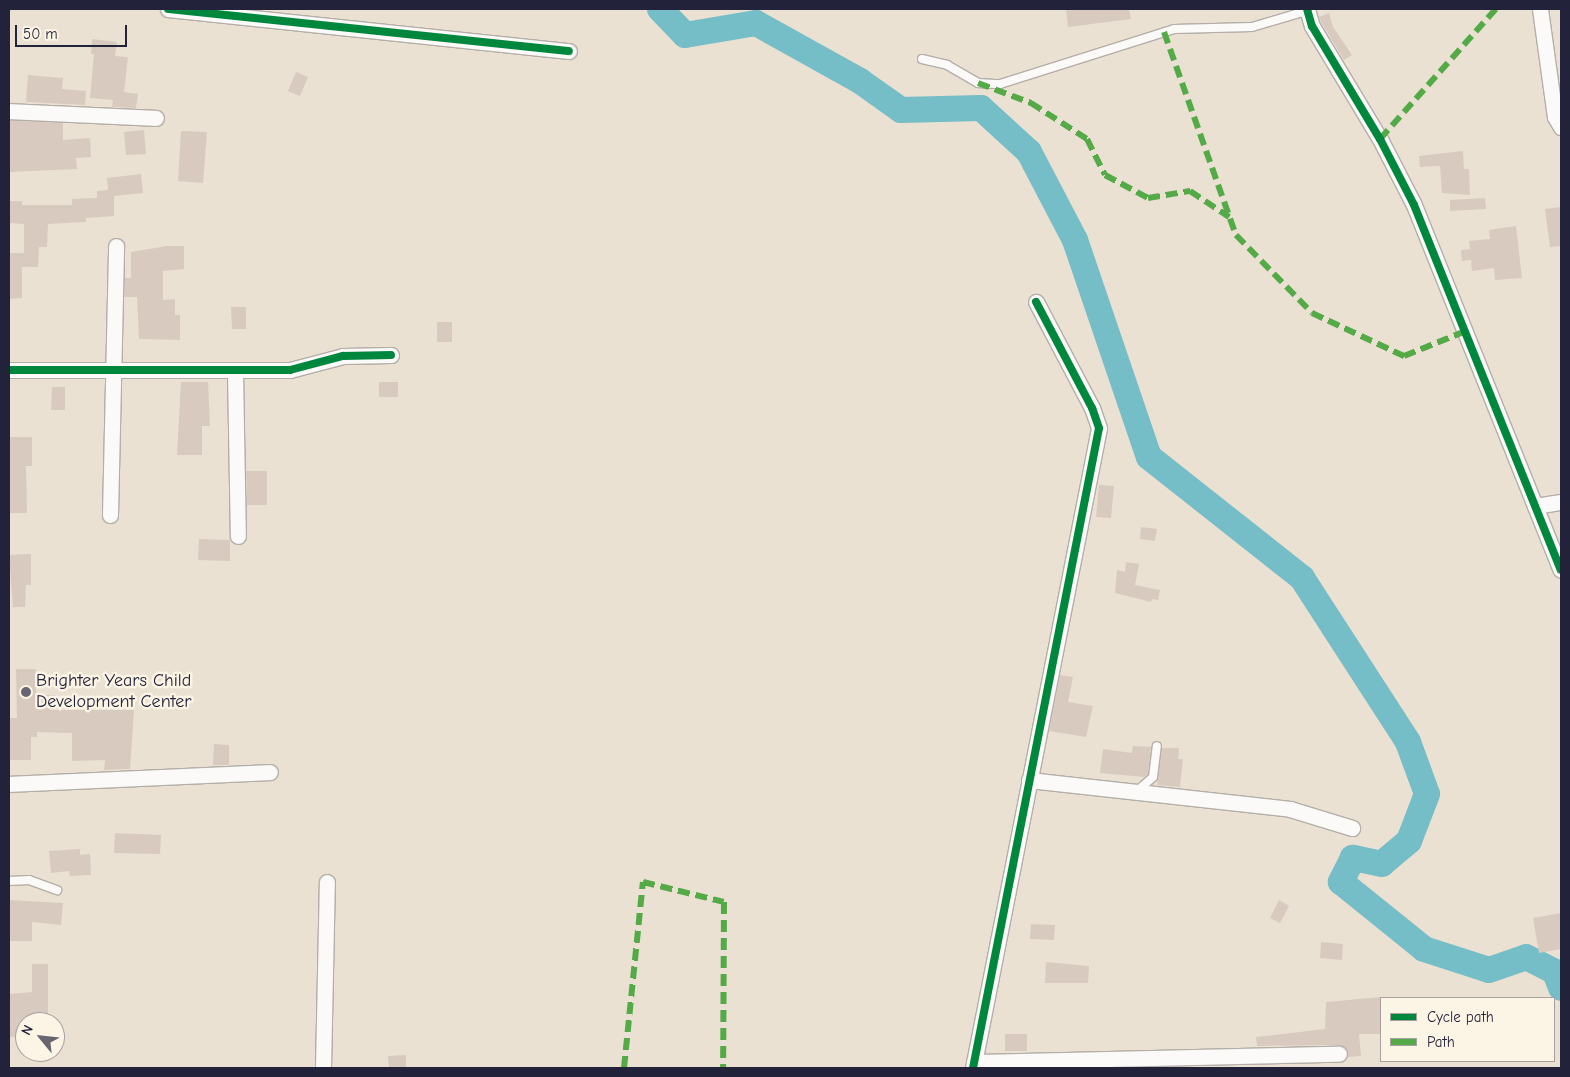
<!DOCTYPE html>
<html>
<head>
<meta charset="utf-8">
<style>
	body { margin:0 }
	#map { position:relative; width:1570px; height:1077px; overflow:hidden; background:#eae1d3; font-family:"Comic Neue",sans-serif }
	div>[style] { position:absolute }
	.river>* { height:26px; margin:-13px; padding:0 13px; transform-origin:13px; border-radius:13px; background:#75bdc7 }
	.building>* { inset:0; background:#d9cabf }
	.roads { filter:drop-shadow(1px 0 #b4aea8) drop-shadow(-1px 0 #b4aea8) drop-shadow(0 1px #b4aea8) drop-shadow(0 -1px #b4aea8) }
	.lane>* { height:8px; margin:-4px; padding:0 4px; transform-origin:4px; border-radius:4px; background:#fcfaf8 }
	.street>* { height:15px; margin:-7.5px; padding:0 7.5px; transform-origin:7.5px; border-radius:7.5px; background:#fcfaf8 }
	.quiet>* { height:6px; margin-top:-3px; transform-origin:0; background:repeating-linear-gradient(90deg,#53aa46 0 12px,transparent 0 18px) }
	.cycleway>* { height:8px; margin:-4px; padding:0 4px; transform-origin:4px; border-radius:4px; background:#00873e }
	.dots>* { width:14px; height:14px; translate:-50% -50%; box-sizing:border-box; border:2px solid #fcf5e5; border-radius:50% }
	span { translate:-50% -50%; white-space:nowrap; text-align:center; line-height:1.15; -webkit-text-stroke:5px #fcf5e5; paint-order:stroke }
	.poi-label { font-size:18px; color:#22223b }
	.left { translate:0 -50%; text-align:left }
	.frame { position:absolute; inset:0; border:10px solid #22223b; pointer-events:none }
	.legend { position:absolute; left:1380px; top:997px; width:175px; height:65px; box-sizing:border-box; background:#fcf5e5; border:1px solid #a5a1a1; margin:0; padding:6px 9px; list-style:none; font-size:15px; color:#22223b }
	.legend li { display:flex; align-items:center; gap:10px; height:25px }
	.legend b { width:25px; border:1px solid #a5a1a1 }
	.north { position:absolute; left:15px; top:1012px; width:50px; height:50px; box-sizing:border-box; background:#fcf5e5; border:1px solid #a5a1a1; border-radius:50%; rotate:298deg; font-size:14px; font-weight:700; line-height:20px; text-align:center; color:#22223b }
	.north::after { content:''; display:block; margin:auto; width:18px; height:22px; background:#686570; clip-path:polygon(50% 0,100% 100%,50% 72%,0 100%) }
	.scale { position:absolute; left:15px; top:25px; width:112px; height:22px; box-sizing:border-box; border:2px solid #22223b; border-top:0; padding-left:6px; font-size:15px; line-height:18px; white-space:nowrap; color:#22223b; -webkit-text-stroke:4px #fcf5e5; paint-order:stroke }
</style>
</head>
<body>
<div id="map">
	<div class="river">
		<div style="left:660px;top:9px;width:36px;rotate:46deg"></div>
		<div style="left:685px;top:35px;width:72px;rotate:-9.6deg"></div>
		<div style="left:756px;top:23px;width:119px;rotate:29.1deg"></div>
		<div style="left:860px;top:81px;width:50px;rotate:35.3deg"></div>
		<div style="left:901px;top:110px;width:80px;rotate:-1.4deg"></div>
		<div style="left:981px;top:108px;width:65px;rotate:42.5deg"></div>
		<div style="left:1029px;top:152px;width:99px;rotate:62.4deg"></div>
		<div style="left:1075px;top:240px;width:229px;rotate:71.2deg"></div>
		<div style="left:1149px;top:457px;width:195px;rotate:38.3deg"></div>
		<div style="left:1302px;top:578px;width:195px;rotate:57.1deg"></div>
		<div style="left:1408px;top:742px;width:55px;rotate:69.9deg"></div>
		<div style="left:1427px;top:794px;width:50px;rotate:111deg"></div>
		<div style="left:1409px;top:841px;width:35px;rotate:140deg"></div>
		<div style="left:1382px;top:864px;width:30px;rotate:-168deg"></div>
		<div style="left:1353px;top:858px;width:27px;rotate:117deg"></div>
		<div style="left:1341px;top:882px;width:107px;rotate:38.9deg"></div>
		<div style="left:1424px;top:949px;width:68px;rotate:17.9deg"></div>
		<div style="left:1489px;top:970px;width:39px;rotate:-19deg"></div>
		<div style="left:1526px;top:957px;width:33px;rotate:27deg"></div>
		<div style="left:1555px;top:972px;width:17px;rotate:69deg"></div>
	</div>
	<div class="building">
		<div style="clip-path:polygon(1066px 9px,1129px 9px,1131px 19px,1068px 27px)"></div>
		<div style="clip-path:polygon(1329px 13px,1333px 27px,1352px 55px,1344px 60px,1321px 22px,1319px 17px)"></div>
		<div style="clip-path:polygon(92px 39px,117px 42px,115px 56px,128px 57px,124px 92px,138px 94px,136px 108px,112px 107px,113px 100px,90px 98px,94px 54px,91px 54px)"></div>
		<div style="clip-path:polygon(296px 72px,308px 77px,300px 96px,288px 91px)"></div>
		<div style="clip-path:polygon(28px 75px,63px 78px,62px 89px,86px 91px,85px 105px,26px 102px)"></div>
		<div style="clip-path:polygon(9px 120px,63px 123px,63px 140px,90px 138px,91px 157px,76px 158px,77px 169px,9px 172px)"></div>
		<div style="clip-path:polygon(144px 130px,146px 154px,126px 155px,124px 132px)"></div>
		<div style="clip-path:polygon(181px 131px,207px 132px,203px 183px,178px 181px)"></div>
		<div style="clip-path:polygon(1463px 151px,1464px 169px,1469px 169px,1470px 195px,1442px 193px,1440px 166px,1420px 167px,1419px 156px)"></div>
		<div style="clip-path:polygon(141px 174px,143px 193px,114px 196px,114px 216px,86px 218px,86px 222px,48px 224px,47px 247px,39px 247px,38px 267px,22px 267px,22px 298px,9px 299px,9px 253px,24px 253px,24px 224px,9px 223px,9px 201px,22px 201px,22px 205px,72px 205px,72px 199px,97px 198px,97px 191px,108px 190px,107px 178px)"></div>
		<div style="clip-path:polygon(1485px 198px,1486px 209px,1450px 211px,1450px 200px)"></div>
		<div style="clip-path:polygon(1561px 207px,1561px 246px,1550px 247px,1545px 209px)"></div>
		<div style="clip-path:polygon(1516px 226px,1522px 278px,1495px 280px,1494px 268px,1472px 271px,1471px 260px,1462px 261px,1461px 250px,1470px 249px,1469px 241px,1490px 239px,1489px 230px)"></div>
		<div style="clip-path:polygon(167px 246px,184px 246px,184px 269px,163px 271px,163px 300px,175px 299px,175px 315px,180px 315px,180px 340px,139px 339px,137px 297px,124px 297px,125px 278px,131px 278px,131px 252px)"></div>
		<div style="clip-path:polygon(231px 307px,246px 307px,246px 329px,232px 329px)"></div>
		<div style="clip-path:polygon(437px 322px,452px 322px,452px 342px,437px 342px)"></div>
		<div style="clip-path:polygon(181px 382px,208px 382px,210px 426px,202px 426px,202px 455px,177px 455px)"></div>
		<div style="clip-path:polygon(379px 382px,398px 382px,398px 397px,379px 397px)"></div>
		<div style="clip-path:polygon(52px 387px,65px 387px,65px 410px,51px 410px)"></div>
		<div style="clip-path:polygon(9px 437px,32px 437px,32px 466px,26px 466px,27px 513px,9px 513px)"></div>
		<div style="clip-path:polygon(246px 471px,267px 471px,267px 505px,247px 505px)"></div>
		<div style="clip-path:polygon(1099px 485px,1114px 486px,1111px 518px,1096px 517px)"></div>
		<div style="clip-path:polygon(1141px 527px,1157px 529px,1155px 541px,1140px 539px)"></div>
		<div style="clip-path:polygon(199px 539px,230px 540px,230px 561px,198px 560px)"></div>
		<div style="clip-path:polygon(31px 554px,31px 585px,26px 585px,25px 607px,13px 607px,9px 555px)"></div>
		<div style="clip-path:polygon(1126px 562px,1139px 564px,1135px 585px,1160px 590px,1158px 600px,1152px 599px,1151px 602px,1115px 593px,1117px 570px,1125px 572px)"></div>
		<div style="clip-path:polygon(16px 669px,36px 669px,36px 695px,55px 695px,54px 710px,134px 710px,130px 769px,104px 770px,105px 760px,72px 761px,72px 733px,37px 732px,37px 737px,31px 737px,31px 760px,9px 760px,9px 718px,17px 718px)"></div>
		<div style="clip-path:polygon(1060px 675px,1073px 677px,1068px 702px,1093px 706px,1086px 737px,1049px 731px)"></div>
		<div style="clip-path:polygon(214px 744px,229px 745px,229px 765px,213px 765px)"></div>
		<div style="clip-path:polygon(1133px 746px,1151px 747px,1148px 774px,1144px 777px,1100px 773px,1103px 749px,1132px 753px)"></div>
		<div style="clip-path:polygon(1162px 748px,1179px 748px,1178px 759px,1183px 759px,1180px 787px,1157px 785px)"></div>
		<div style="clip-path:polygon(115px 833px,161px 835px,160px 854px,114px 853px)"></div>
		<div style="clip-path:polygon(80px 849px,80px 855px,90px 854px,91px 875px,70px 876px,69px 871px,51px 873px,49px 851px)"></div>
		<div style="clip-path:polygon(9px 900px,63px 903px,61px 925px,32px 922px,32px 941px,9px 941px)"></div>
		<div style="clip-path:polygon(1279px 900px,1289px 906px,1280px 923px,1270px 918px)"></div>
		<div style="clip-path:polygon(1561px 913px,1561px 949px,1539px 953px,1533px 918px)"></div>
		<div style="clip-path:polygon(1031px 924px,1055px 925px,1054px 940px,1030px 939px)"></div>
		<div style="clip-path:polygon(1321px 942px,1343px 944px,1342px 960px,1320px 958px)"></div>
		<div style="clip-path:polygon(1046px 962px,1089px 966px,1088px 983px,1045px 983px)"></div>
		<div style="clip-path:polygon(32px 964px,48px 964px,48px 1022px,25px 1022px,25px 1036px,9px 1037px,9px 994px,32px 992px)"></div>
		<div style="clip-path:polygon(1381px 997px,1381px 1034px,1359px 1034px,1361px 1056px,1348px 1057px,1347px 1049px,1339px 1045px,1257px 1046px,1256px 1037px,1325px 1029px,1326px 1002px)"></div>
		<div style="clip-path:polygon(1005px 1034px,1027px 1034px,1027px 1051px,1005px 1051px)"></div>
		<div style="clip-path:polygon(406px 1055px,406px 1068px,389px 1068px,388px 1056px)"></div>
	</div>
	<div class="roads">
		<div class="lane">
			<div style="left:922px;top:59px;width:26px;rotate:13deg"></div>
			<div style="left:947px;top:65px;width:36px;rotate:30deg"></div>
			<div style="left:978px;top:83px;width:22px;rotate:3deg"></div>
			<div style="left:1000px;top:84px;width:182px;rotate:-17.5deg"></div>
			<div style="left:1174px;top:29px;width:78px;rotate:-1.5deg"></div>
			<div style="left:1252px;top:27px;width:56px;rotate:-16.5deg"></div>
			<div style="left:1137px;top:791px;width:21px;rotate:-41deg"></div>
			<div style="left:1153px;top:777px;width:31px;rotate:-83deg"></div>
			<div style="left:9px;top:881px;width:20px;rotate:-3deg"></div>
			<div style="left:29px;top:880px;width:30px;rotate:20deg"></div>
		</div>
		<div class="street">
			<div style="left:168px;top:9px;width:403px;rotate:6deg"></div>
			<div style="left:1307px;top:9px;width:18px;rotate:74deg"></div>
			<div style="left:1312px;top:26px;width:132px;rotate:59deg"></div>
			<div style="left:1380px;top:139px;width:74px;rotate:62.7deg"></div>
			<div style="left:1414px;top:205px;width:393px;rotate:68.1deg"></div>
			<div style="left:1540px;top:9px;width:109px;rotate:82.1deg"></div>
			<div style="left:1555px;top:117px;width:12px;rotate:59deg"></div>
			<div style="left:9px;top:111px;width:147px;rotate:2.7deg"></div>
			<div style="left:9px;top:370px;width:281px"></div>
			<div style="left:290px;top:370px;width:55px;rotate:-14.8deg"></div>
			<div style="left:343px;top:356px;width:48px;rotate:-1.2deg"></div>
			<div style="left:235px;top:371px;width:165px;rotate:89deg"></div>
			<div style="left:1535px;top:506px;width:26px;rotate:-9deg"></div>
			<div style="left:110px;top:515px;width:269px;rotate:-88.7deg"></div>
			<div style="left:1029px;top:780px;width:263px;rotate:6.3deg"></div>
			<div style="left:1290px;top:809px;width:65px;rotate:17deg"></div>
			<div style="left:9px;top:784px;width:261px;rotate:-2.6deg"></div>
			<div style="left:974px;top:1062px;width:365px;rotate:-1.3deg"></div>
			<div style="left:323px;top:1068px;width:186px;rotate:-88.8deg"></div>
			<div style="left:973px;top:1068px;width:652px;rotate:-78.86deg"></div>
			<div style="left:1099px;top:428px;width:21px;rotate:-109deg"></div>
			<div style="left:1092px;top:408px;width:120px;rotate:-117.8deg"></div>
		</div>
	</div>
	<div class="quiet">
		<div style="left:1164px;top:32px;width:215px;rotate:70.5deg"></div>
		<div style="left:1236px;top:235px;width:109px;rotate:45.7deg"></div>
		<div style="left:1312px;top:313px;width:102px;rotate:25.1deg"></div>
		<div style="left:1404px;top:356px;width:67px;rotate:-22deg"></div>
		<div style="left:978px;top:83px;width:57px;rotate:20.7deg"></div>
		<div style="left:1031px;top:103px;width:67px;rotate:32.7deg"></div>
		<div style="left:1087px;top:139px;width:40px;rotate:63.4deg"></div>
		<div style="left:1105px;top:175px;width:49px;rotate:28.1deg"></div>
		<div style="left:1148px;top:198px;width:43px;rotate:-9.5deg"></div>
		<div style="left:1190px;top:191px;width:47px;rotate:33.7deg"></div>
		<div style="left:1380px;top:139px;width:174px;rotate:-48.3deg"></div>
		<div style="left:624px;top:1068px;width:187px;rotate:-84.2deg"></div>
		<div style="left:643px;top:882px;width:83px;rotate:13.9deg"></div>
		<div style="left:724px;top:902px;width:166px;rotate:90.3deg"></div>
	</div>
	<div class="cycleway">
		<div style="left:168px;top:9px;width:403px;rotate:6deg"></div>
		<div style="left:1307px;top:9px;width:18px;rotate:74deg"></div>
		<div style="left:1312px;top:26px;width:132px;rotate:59deg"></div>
		<div style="left:1380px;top:139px;width:74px;rotate:62.7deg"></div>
		<div style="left:1414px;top:205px;width:393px;rotate:68.1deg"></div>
		<div style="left:9px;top:370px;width:281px"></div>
		<div style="left:290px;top:370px;width:55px;rotate:-14.8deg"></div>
		<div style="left:343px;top:356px;width:48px;rotate:-1.2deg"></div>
		<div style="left:973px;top:1068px;width:652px;rotate:-78.86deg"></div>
		<div style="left:1099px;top:428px;width:21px;rotate:-109deg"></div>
		<div style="left:1092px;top:408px;width:120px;rotate:-117.8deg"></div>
	</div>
	<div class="dots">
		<div style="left:26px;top:692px;background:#686570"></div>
	</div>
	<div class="poi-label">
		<span class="left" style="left:36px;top:692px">Brighter Years Child<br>Development Center</span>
	</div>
	<div class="frame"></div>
	<ul class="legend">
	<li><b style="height:6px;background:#00873e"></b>Cycle path</li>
	<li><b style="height:6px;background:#53aa46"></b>Path</li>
	</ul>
	<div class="north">N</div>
	<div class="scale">50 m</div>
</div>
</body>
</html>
